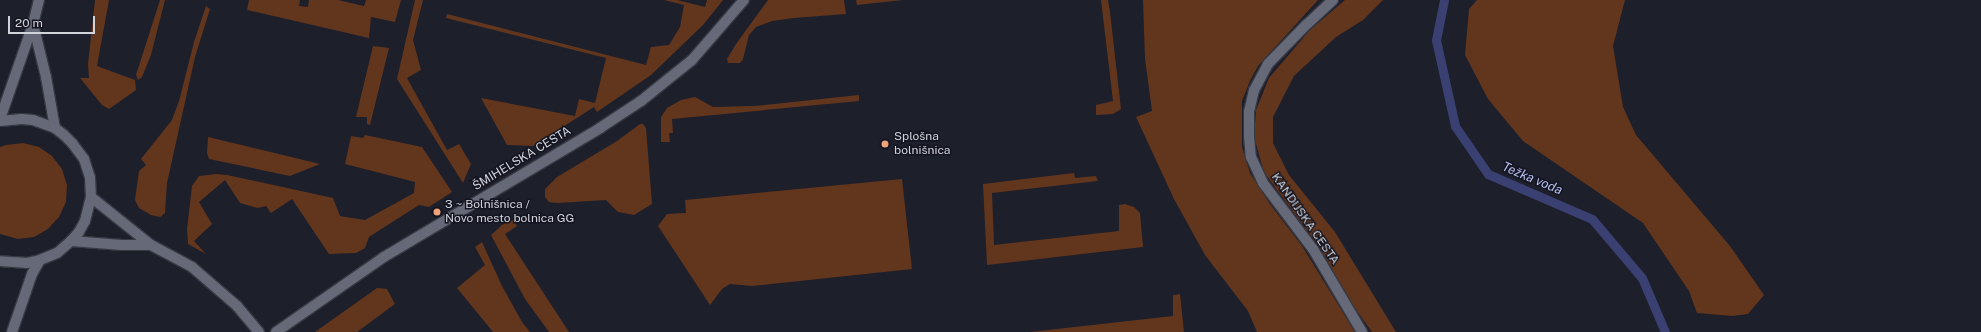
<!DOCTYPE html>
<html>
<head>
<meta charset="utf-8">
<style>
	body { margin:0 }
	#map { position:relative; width:1981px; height:332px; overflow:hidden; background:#1d1f2b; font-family:"Public Sans",sans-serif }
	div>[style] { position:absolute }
	.green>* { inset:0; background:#62351d }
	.stream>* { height:9px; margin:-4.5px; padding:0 4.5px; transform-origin:4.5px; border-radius:4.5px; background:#3a4072 }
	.roads { filter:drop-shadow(1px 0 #373943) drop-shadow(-1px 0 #373943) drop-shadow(0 1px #373943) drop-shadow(0 -1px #373943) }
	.minor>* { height:10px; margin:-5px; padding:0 5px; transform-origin:5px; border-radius:5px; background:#666978 }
	.dots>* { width:11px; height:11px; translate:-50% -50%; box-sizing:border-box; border:2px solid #141521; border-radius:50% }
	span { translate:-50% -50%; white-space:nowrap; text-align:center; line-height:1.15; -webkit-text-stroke:3px #141521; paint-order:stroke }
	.poi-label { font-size:12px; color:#d1d3db }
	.left { translate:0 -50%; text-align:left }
	.street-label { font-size:12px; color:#d1d3db }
	.water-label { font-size:13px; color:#b8c0f1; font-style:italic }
	.scale { position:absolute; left:8px; top:16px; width:87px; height:18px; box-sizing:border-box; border:2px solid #d1d3db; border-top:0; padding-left:5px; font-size:12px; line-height:14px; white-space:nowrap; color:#d1d3db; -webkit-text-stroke:3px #141521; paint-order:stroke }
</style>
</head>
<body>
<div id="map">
	<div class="green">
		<div style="clip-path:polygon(95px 0,109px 0,97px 66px,135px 80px,136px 90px,109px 109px,102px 105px,80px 78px,89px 78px,88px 64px)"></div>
		<div style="clip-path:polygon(160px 0,165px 0,151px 55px,142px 77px,138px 80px,136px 75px)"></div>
		<div style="clip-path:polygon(249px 0,300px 0,299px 6px,308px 7px,309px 0,338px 0,364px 6px,366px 0,401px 0,395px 22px,371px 17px,369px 38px,247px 10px)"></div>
		<div style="clip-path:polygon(415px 0,423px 0,413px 40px,421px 70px,407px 78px,447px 150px,459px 144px,471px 164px,463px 183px,397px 79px)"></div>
		<div style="clip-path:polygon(664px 0,677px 0,705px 7px,707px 0,723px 0,703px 25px,651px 75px,597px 112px,594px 107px,533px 146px,507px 145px,481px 98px,575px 116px,579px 99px,595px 103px,606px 58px,446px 18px,447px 14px,646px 65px,651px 47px,669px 45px,680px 27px,684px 5px)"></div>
		<div style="clip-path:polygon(768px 0,844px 0,846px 14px,794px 18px,772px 21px,756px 27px,749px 35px,743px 59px,740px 63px,728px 63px,727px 59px,736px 44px)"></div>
		<div style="clip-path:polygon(856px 0,903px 0,857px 5px)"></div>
		<div style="clip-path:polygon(1101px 0,1108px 0,1110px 12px,1121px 109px,1113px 114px,1096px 115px,1096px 105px,1113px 101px)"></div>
		<div style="clip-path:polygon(1143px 0,1318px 0,1258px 66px,1250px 81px,1242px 101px,1242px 147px,1250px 173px,1270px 204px,1302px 246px,1355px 332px,1257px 332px,1248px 311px,1205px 255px,1174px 199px,1136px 117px,1152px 111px,1145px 59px)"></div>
		<div style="clip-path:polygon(1345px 0,1383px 0,1363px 20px,1336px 37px,1294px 76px,1273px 117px,1273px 143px,1289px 175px,1335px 232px,1396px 332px,1372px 332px,1349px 300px,1321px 250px,1264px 172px,1254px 137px,1256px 110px,1269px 78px,1310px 30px)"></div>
		<div style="clip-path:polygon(1477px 0,1625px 0,1613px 46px,1623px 107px,1636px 135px,1730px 246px,1764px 295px,1748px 314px,1732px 316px,1697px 313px,1689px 291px,1643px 223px,1523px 141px,1488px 99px,1465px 55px,1469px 9px)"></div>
		<div style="clip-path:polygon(206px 6px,210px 9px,195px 57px,167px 183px,165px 213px,160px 217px,151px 215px,139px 208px,135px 200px,139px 171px,146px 165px,141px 159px,172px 120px,179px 101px,194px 42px)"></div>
		<div style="clip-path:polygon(373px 46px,389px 48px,370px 125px,367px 124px,367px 117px,356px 117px)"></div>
		<div style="clip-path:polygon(859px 95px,859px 101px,672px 119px,673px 133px,669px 133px,670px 142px,661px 142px,661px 117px,667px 108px,681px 100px,695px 97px,713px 107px,754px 106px)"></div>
		<div style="clip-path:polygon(640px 124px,643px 124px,646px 128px,652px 204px,634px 215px,618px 212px,606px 200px,558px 203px,549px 202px,545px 197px,545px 189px,557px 177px,617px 141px)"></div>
		<div style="clip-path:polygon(365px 135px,422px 147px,452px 192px,429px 207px,419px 205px,369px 237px,365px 248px,356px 253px,329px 254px,292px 199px,271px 213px,266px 206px,258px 208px,240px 203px,225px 180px,199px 202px,212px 224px,194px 241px,206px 254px,188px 244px,187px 229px,192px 186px,199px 176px,216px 174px,227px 175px,333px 198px,340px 216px,365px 220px,414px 193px,415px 182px,345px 164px,351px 136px,363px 138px)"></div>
		<div style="clip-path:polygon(208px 137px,320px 164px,290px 176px,209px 159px,207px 153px)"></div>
		<div style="clip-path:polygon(23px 143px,39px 147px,52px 156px,62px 169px,67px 185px,66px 202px,59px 217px,48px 229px,34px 237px,18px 239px,0 234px,0 147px,6px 145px)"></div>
		<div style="clip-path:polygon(1074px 173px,1075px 178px,1096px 176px,1098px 181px,992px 193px,994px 245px,1119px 231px,1119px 205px,1125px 204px,1134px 207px,1140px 213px,1143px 247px,987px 265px,983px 184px)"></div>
		<div style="clip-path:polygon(902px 179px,912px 269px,752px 286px,730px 284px,722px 289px,710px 305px,658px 226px,667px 214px,686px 213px,685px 200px)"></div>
		<div style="clip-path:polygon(513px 220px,517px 226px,505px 234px,569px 332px,549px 332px,525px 299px,491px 235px,502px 225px)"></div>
		<div style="clip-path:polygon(482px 242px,502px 286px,522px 322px,530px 332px,493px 332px,457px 288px,485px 265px,475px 247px)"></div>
		<div style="clip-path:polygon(377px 288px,387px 289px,395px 304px,357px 332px,315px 332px)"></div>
		<div style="clip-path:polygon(1180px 294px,1184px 332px,1030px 332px,1173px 316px,1173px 295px)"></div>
	</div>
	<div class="stream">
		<div style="left:1444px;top:0;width:41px;rotate:101.3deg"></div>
		<div style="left:1436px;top:40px;width:88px;rotate:77.5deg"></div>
		<div style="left:1455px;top:126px;width:58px;rotate:55.5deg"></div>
		<div style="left:1488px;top:174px;width:113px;rotate:23.4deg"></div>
		<div style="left:1592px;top:219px;width:77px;rotate:49.7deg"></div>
		<div style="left:1642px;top:278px;width:59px;rotate:66.9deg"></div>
	</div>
	<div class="roads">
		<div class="minor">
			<div style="left:1333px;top:0;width:35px;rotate:137deg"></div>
			<div style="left:1307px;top:24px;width:56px;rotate:134.3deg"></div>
			<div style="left:1268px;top:64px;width:30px;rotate:118deg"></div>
			<div style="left:1254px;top:90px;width:23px;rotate:103deg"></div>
			<div style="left:1249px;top:112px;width:24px;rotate:90deg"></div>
			<div style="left:1249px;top:136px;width:21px;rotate:85deg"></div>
			<div style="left:1251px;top:157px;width:29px;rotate:65deg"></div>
			<div style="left:1263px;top:183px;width:83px;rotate:52.9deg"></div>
			<div style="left:1313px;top:249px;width:96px;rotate:59.4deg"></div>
			<div style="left:33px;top:24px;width:55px;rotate:76.2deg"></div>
			<div style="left:46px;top:77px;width:52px;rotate:80deg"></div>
			<div style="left:0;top:119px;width:101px;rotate:-70.8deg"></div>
			<div style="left:33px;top:24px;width:25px;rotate:-76deg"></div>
			<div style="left:0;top:121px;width:22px;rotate:-5deg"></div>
			<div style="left:22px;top:119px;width:11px;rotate:5deg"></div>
			<div style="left:33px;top:120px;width:23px;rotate:20deg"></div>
			<div style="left:55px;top:128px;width:11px;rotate:38deg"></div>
			<div style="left:64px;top:135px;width:11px;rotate:45deg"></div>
			<div style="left:72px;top:143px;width:20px;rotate:53deg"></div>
			<div style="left:84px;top:159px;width:20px;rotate:72deg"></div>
			<div style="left:90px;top:178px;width:19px;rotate:87deg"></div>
			<div style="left:91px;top:197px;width:25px;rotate:104deg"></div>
			<div style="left:85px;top:221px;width:13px;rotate:119deg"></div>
			<div style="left:79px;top:232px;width:12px;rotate:132deg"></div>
			<div style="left:71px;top:241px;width:18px;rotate:139deg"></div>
			<div style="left:57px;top:253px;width:18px;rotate:158deg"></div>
			<div style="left:40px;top:260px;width:13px;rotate:167deg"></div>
			<div style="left:27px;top:263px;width:27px;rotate:-176deg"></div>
			<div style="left:91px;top:197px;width:77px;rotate:38.7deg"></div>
			<div style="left:151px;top:245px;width:47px;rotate:28.2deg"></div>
			<div style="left:192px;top:267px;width:60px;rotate:40.9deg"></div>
			<div style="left:237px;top:306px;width:34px;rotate:50deg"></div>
			<div style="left:71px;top:241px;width:51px;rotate:4.5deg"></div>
			<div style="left:122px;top:245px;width:29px"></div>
			<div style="left:12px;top:332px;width:61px;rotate:-71deg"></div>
			<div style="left:32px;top:274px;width:16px;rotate:-60deg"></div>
			<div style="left:276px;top:332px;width:131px;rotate:-34.8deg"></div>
			<div style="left:384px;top:257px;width:252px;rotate:-30.8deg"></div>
			<div style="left:600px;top:128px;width:49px;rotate:-33.4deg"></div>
			<div style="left:641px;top:101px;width:65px;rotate:-38.8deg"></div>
			<div style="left:692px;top:60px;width:79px;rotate:-49.1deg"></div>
		</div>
	</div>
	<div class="dots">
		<div style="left:885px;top:144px;background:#f0a27a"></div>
		<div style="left:437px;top:212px;background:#f0a27a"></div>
	</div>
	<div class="poi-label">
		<span class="left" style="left:894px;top:144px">Splošna<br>bolnišnica</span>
		<span class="left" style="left:445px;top:212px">3 ~ Bolnišnica /<br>Novo mesto bolnica GG</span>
	</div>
	<div class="street-label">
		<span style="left:522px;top:159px;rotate:-31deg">ŠMIHELSKA CESTA</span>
		<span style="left:1305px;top:219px;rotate:55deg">KANDIJSKA CESTA</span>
	</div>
	<div class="water-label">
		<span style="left:1532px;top:179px;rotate:23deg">Težka voda</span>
	</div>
	<div class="scale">20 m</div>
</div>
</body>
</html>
